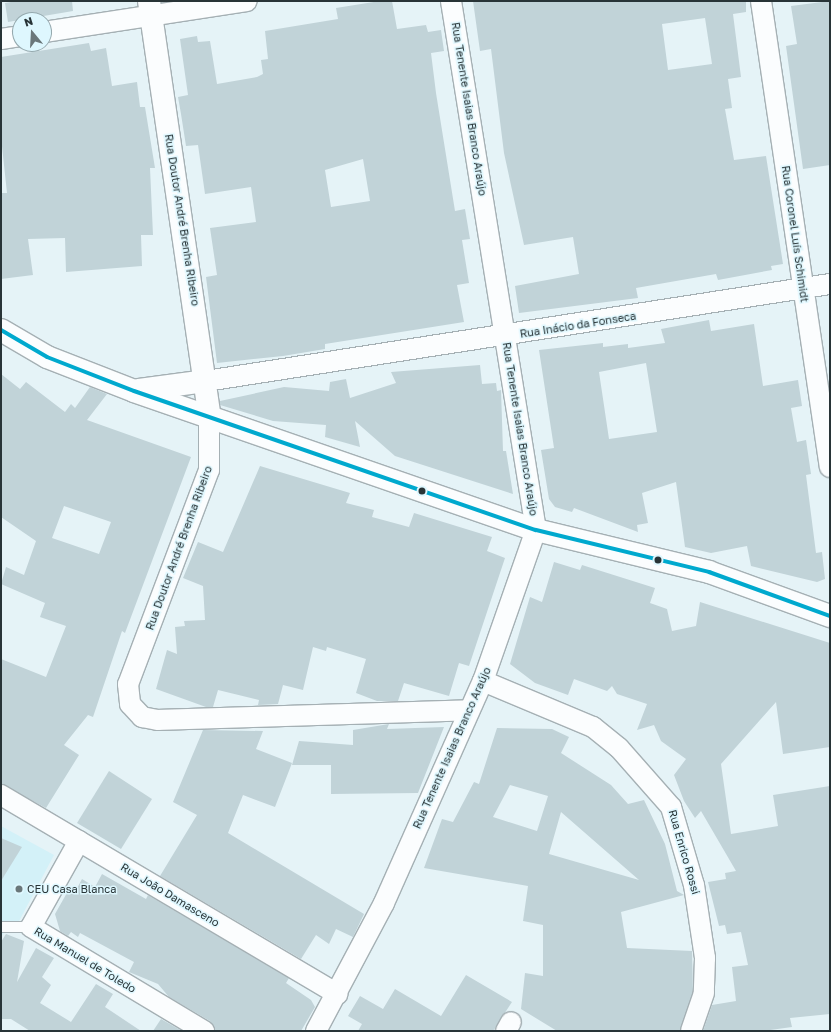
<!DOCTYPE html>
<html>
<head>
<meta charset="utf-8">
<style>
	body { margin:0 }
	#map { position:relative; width:831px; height:1032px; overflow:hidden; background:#e5f3f7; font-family:"Golos Text",sans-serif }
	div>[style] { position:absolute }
	.built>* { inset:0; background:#d3f1f8 }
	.building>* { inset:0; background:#c1d3d8 }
	.roads { filter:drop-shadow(1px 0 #a5b0b4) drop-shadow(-1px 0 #a5b0b4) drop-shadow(0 1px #a5b0b4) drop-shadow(0 -1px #a5b0b4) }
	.lane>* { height:10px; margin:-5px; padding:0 5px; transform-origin:5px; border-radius:5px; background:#fbfdfe }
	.street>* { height:20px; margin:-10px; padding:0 10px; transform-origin:10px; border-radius:10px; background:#fbfdfe }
	.secondary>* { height:22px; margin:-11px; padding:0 11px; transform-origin:11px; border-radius:11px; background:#fbfdfe }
	.bus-1>* { height:4px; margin:-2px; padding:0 2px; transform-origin:2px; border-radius:2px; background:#00a9ce }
	.dots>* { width:11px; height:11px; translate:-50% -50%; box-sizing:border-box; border:2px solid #def7fe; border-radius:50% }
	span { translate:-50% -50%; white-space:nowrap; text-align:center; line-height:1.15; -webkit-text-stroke:3px #def7fe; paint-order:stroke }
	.street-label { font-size:11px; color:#283437 }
	.poi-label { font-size:11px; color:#283437 }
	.left { translate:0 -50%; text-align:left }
	.frame { position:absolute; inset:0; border:2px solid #283437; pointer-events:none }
	.north { position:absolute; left:12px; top:12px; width:40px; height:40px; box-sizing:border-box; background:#def7fe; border:1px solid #95a9ae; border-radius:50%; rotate:342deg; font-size:11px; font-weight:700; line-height:16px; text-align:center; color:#283437 }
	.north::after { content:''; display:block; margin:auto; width:14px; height:18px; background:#6a777a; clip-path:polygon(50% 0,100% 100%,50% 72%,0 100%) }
</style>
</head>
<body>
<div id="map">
	<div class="built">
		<div style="clip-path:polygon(1px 826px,54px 855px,18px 923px,10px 923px,1px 937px)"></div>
	</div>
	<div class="building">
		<div style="clip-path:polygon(17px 1px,72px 1px,73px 11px,8px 22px,5px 3px)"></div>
		<div style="clip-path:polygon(evenodd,380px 1px,392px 1px,397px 29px,426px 25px,428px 32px,441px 30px,444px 51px,431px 53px,436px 93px,455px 211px,465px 209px,470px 239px,462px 240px,469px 283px,457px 285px,464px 322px,325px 344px,325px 349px,283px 356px,217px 363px,206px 277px,217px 275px,210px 228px,256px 222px,251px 187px,205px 194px,198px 145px,186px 146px,181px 114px,178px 97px,188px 95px,180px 39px,197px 36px,198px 42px,210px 41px,217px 84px,257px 77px,263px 74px,261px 60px,268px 59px,265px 31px,338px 19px,336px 8px,380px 1px,363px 159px,370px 201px,331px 207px,325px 170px,363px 159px)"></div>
		<div style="clip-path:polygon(evenodd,473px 1px,746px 1px,746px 12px,733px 14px,741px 77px,728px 79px,732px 108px,725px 109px,734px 160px,766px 156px,783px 264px,771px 266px,772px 270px,718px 280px,716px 274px,636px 288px,638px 298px,519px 313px,515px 286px,579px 274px,573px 237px,524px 245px,504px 153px,491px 49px,480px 51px,473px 1px,705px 18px,712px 64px,668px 70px,662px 24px,705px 18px)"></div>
		<div style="clip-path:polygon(830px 1px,830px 165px,803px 169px,786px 46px,797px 44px,791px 6px)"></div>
		<div style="clip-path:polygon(89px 43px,91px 51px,106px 48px,112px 86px,137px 82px,140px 107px,145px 107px,155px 168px,150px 168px,153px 235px,141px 235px,142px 266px,66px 272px,65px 238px,28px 239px,33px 275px,1px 279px,1px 193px,7px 193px,1px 137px,1px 57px)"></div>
		<div style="clip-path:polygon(evenodd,709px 320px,711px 331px,754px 324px,763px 386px,798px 380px,802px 406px,791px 408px,797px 442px,806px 440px,811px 474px,806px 475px,816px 553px,822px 552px,825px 579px,817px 582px,751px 566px,747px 546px,711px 553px,685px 547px,676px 482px,642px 493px,648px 523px,637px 525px,638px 532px,574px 508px,572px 512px,555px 507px,549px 499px,541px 450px,554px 448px,539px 350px,603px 343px,603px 347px,628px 344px,628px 348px,665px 343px,661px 329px,709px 320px,646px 363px,657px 432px,609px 439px,599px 372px,646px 363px)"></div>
		<div style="clip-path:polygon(480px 365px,482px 384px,496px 383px,497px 391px,501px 390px,503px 451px,506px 451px,513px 494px,395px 456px,355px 421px,360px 447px,325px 437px,326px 425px,273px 421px,220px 405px,220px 401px,284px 387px,329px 391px,330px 382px,346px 379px,350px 398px,396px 383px,391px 372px)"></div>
		<div style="clip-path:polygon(evenodd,1px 374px,20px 389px,26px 382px,65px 412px,71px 404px,75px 408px,90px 387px,107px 394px,87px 420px,191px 457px,125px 633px,122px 631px,93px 717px,88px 715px,64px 745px,79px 755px,46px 808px,1px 784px,1px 659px,46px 677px,66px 626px,40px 617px,45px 603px,1px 584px,6px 567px,24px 575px,36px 541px,1px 517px,1px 374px,64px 506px,111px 522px,99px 554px,52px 538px,64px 506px)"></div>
		<div style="clip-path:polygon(260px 466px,350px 493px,346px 503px,374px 510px,372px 517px,409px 527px,414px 513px,492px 537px,487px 551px,505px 558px,469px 666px,459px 663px,449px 696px,404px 683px,398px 701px,377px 701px,356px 693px,366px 659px,327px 647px,326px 651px,313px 647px,303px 690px,283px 685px,278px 704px,258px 705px,259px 700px,218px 690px,213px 707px,206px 707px,156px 689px,167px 650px,177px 654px,175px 627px,185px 626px,184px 621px,205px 620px,203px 586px,183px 578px,198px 542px,223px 552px)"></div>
		<div style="clip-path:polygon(554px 562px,580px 570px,582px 565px,655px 588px,650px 603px,667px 609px,672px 631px,696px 626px,700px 602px,830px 643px,830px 747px,783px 754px,776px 702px,721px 764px,731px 834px,778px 826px,773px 795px,830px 786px,830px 1014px,790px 1018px,792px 1027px,763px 1031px,703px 1031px,712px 1005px,736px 1001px,732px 967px,748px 965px,741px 932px,727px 934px,725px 925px,719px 926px,708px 882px,726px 879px,725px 873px,736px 871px,701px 811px,695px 818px,684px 801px,674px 775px,686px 759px,661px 741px,654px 725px,637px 730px,647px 704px,617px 694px,612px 686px,607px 691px,574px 679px,568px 695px,535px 683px,510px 664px,530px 597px,542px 602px)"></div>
		<div style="clip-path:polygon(389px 724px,387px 729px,444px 727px,418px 793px,331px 794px,331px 765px,292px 765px,299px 741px,353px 745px,353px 730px)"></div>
		<div style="clip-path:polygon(evenodd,497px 728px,552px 729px,569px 737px,561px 753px,611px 785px,628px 804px,644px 800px,665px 844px,677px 891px,684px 895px,621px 912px,627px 948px,692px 951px,693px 991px,680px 1031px,557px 1031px,521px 1009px,525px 973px,543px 976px,543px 925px,523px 921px,528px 886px,424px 868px,442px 819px,453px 822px,474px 782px,479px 784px,497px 728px,510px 785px,548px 796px,537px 831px,493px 817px,510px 785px,497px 728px,561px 812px,639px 880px,549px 854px,561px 812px)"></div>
		<div style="clip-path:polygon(203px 730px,263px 731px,256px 749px,292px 763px,275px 807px,243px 795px,228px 833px,364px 914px,353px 937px,336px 929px,329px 944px,316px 935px,301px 959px,160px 876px,197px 815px,173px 802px)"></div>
		<div style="clip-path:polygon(109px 771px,152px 799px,121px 849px,77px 823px)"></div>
		<div style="clip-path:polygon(1px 838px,22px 847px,1px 881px)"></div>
		<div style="clip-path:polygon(102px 874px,146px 899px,148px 895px,289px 978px,286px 983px,311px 1000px,315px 1007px,301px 1031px,215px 1031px,210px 1021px,169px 997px,158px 984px,129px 972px,134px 962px,80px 933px,78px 937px,71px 932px,68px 936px,60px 931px,55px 914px,68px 891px,74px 894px,82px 879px,95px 887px)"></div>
		<div style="clip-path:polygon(6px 934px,24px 941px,17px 982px,36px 948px,54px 958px,42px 977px,51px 985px,40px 1003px,71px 1022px,96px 984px,113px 994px,105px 1007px,141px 1031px,30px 1031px,11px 1019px,1px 1019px,1px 942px)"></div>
		<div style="clip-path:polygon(466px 975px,512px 1002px,493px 1031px,358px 1031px,362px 1024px,348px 1016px,360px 996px,383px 1009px,395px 989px,441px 1016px)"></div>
		<div style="clip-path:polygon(161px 1019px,182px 1031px,153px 1031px)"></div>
	</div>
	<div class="roads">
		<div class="lane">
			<div style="left:1px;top:927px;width:30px"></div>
		</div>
		<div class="street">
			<div style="left:761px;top:1px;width:471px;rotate:81.6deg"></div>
			<div style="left:44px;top:32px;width:205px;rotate:-8.7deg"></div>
			<div style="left:1px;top:39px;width:19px;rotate:-9deg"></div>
			<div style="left:206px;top:381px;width:631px;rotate:-8.84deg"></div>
			<div style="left:209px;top:414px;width:56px;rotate:90deg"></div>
			<div style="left:209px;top:470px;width:229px;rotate:110.7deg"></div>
			<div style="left:128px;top:684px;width:20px;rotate:84deg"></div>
			<div style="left:130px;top:704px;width:18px;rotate:47deg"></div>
			<div style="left:142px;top:717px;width:16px;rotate:11deg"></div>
			<div style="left:158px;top:720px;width:310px;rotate:-1.8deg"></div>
			<div style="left:483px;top:681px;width:119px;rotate:22.7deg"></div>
			<div style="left:593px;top:727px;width:33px;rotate:39deg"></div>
			<div style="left:619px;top:748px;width:79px;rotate:48.6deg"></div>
			<div style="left:671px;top:807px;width:81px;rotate:73.6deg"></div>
			<div style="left:694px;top:885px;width:74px;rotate:81.4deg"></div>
			<div style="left:705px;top:958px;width:35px;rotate:92deg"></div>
			<div style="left:704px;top:993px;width:40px;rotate:108.9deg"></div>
			<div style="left:1px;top:795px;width:391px;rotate:30.6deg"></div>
			<div style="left:79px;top:841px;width:98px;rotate:119.2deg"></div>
			<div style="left:31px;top:927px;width:202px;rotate:31deg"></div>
			<div style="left:316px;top:1031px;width:145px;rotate:-62deg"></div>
			<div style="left:384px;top:903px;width:243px;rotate:-66deg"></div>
			<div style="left:483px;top:681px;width:160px;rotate:-70.7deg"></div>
			<div style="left:536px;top:530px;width:536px;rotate:-99.13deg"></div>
			<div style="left:506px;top:1031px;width:10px;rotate:-61deg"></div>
		</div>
		<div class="secondary">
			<div style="left:149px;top:1px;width:417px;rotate:81.7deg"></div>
			<div style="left:1px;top:330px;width:53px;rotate:30.4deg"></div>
			<div style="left:47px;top:357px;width:93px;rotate:21.3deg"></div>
			<div style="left:134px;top:391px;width:425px;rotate:19.1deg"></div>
			<div style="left:536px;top:530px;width:178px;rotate:13.6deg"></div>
			<div style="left:709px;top:572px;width:129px;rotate:20deg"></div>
			<div style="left:139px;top:390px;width:68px;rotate:-7.7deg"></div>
		</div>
	</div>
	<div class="bus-1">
		<div style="left:1px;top:330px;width:53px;rotate:30.4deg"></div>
		<div style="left:47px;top:357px;width:93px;rotate:21.3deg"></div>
		<div style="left:134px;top:391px;width:425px;rotate:19.1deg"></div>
		<div style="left:536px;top:530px;width:178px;rotate:13.6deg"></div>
		<div style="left:709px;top:572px;width:129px;rotate:20deg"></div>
	</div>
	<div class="dots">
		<div style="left:422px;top:491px;background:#283437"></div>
		<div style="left:658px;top:560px;background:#283437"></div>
		<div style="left:19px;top:889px;background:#6a777a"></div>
	</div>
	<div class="street-label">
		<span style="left:469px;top:109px;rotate:81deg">Rua Tenente Isaias Branco Araújo</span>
		<span style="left:182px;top:220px;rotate:81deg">Rua Doutor André Brenha Ribeiro</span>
		<span style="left:795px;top:234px;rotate:82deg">Rua Coronel Luís Schimidt</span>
		<span style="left:578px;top:325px;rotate:-9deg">Rua Inácio da Fonseca</span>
		<span style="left:520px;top:429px;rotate:81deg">Rua Tenente Isaias Branco Araújo</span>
		<span style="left:179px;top:548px;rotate:-70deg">Rua Doutor André Brenha Ribeiro</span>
		<span style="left:452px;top:748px;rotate:-66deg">Rua Tenente Isaias Branco Araújo</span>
		<span style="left:684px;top:852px;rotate:74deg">Rua Enrico Rossi</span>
		<span style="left:170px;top:895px;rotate:31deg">Rua João Damasceno</span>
		<span style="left:85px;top:960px;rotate:31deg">Rua Manuel de Toledo</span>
	</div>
	<div class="poi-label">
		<span class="left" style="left:27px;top:889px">CEU Casa Blanca</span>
	</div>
	<div class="frame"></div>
	<div class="north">N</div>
</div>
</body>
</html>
